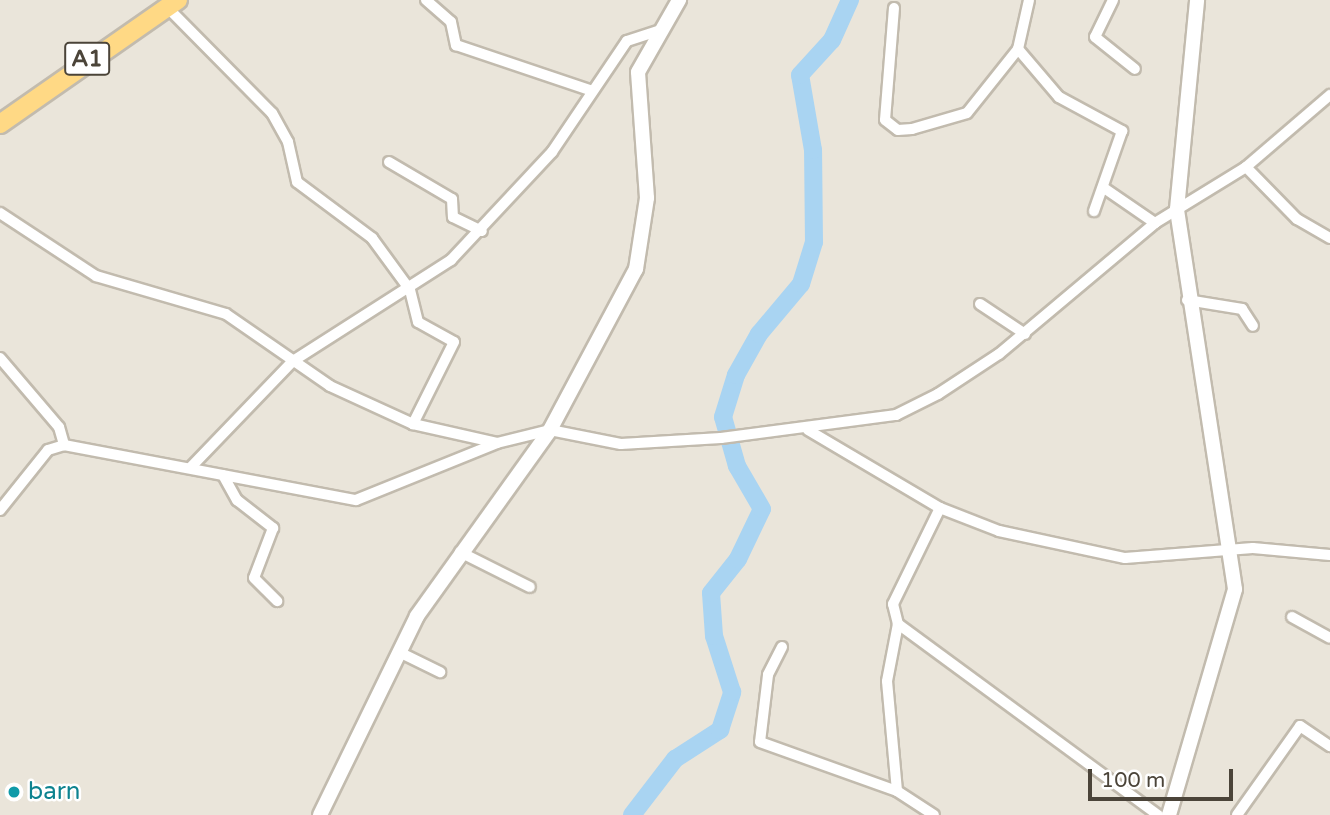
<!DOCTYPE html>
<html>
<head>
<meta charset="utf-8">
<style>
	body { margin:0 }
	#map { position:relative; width:1330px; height:815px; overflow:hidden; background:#f6f3ec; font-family:"Varela Round",sans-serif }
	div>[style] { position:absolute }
	.residential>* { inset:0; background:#eae5da }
	.river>* { height:18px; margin:-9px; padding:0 9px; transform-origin:9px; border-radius:9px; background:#a9d4f2 }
	.roads { filter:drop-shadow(2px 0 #c2bbae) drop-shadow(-2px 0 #c2bbae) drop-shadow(0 2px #c2bbae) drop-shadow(0 -2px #c2bbae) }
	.minor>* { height:10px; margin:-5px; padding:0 5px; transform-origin:5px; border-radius:5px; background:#fff }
	.tertiary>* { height:14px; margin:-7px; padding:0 7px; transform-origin:7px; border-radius:7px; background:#fff }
	.trunk>* { height:18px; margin:-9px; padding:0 9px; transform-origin:9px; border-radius:9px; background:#ffd985 }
	.dots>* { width:19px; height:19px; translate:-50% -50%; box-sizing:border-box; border:4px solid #fff; border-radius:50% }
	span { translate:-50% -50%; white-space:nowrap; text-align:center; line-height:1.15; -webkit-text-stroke:5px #fff; paint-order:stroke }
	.shield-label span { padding:2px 5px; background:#fff; border:2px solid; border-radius:5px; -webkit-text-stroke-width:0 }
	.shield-label { font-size:23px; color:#4b4439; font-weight:700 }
	.culture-label { font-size:24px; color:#0d838f }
	.left { translate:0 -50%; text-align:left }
	.scale { position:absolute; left:1088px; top:769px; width:145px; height:32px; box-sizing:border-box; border:4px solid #4b4439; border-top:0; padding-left:9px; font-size:21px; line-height:24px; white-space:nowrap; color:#4b4439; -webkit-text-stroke:5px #fff; paint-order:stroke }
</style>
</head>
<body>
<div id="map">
	<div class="residential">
		<div style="clip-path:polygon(0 0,1330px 0,1330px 815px,0 815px)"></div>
	</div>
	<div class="river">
		<div style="left:632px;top:815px;width:71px;rotate:-52.5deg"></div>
		<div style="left:675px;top:759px;width:54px;rotate:-32.8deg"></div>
		<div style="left:720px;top:730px;width:40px;rotate:-72deg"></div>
		<div style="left:732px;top:692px;width:59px;rotate:-107.8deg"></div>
		<div style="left:714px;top:636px;width:43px;rotate:-94deg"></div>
		<div style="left:711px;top:593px;width:43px;rotate:-51.5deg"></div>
		<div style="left:738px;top:559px;width:55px;rotate:-64.4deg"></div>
		<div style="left:762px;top:509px;width:50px;rotate:-120.2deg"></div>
		<div style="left:737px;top:466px;width:51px;rotate:-105.9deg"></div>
		<div style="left:723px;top:417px;width:44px;rotate:-72.8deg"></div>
		<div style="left:736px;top:375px;width:47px;rotate:-60.7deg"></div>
		<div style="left:759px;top:334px;width:65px;rotate:-50deg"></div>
		<div style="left:801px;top:284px;width:44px;rotate:-72.8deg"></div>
		<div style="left:814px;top:242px;width:92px;rotate:-90.6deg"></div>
		<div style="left:813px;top:150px;width:76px;rotate:-99.8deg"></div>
		<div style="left:800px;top:75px;width:47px;rotate:-47.6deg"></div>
		<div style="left:832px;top:40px;width:44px;rotate:-65.8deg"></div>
	</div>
	<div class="roads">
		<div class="minor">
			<div style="left:426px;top:0;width:33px;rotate:41deg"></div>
			<div style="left:451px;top:22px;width:24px;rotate:78deg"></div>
			<div style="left:456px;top:45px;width:141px;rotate:18.6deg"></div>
			<div style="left:1113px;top:0;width:41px;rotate:115.9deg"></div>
			<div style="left:1095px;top:37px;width:51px;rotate:38.7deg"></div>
			<div style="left:167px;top:7px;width:149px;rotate:45.3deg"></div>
			<div style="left:272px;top:113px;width:33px;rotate:61deg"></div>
			<div style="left:288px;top:142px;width:41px;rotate:77.3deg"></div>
			<div style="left:297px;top:182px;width:94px;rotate:36.7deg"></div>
			<div style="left:372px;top:238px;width:64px;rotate:53.8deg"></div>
			<div style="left:410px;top:290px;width:33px;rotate:76deg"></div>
			<div style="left:418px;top:322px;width:41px;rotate:29.1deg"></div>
			<div style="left:454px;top:342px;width:92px;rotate:116.6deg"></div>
			<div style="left:894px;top:8px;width:112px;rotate:94.6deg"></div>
			<div style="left:885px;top:120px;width:16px;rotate:38deg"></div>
			<div style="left:898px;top:130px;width:14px;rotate:-4deg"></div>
			<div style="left:912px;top:129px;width:57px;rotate:-16.2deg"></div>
			<div style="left:967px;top:113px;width:82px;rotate:-51.4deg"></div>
			<div style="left:1018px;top:49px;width:50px;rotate:-77.3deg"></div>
			<div style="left:1018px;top:49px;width:63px;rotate:49.5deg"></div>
			<div style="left:1059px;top:97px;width:72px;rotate:28.4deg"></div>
			<div style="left:1122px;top:131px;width:85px;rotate:109.3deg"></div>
			<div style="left:389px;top:162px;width:73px;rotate:30.4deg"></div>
			<div style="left:452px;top:199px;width:18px;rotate:87deg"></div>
			<div style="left:453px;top:217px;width:32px;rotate:26deg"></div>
			<div style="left:1246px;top:167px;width:73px;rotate:45.6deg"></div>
			<div style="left:1297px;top:219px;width:38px;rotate:30deg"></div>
			<div style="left:1104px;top:188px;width:62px;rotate:34.5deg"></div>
			<div style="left:0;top:213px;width:115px;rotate:33.3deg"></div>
			<div style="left:96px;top:276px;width:135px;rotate:16.3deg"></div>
			<div style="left:226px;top:314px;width:126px;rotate:34.7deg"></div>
			<div style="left:330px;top:386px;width:91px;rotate:24.6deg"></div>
			<div style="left:413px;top:424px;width:86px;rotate:12.7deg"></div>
			<div style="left:497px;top:443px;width:55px;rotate:-13.8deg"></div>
			<div style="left:550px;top:430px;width:72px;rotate:11.2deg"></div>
			<div style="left:621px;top:444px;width:100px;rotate:-3.4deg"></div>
			<div style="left:721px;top:438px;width:177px;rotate:-7.5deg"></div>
			<div style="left:896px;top:415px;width:47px;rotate:-26.6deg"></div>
			<div style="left:938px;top:394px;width:73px;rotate:-33.3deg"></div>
			<div style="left:999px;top:354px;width:204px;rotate:-40deg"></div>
			<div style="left:1155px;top:223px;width:107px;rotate:-31.6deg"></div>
			<div style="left:1246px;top:167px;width:111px;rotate:-40.6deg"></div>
			<div style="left:1187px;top:300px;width:56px;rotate:9.3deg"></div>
			<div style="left:1242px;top:309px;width:20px;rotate:57deg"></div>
			<div style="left:980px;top:304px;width:54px;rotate:33.7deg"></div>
			<div style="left:0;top:358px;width:91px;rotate:49.5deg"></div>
			<div style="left:59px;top:427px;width:19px;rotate:74deg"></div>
			<div style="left:808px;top:430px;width:153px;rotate:30.6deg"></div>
			<div style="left:940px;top:508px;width:63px;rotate:21.3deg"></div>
			<div style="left:999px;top:531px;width:129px;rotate:12.1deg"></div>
			<div style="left:1125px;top:558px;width:128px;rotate:-4.5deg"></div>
			<div style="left:1253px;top:548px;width:77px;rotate:5.2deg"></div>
			<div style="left:191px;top:467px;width:147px;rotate:-46.1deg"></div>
			<div style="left:293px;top:361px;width:188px;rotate:-32.6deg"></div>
			<div style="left:451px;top:260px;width:148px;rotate:-46.9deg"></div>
			<div style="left:552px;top:152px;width:134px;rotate:-56deg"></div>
			<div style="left:627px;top:41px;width:33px;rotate:-18deg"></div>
			<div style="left:223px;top:475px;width:29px;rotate:61deg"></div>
			<div style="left:237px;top:500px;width:46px;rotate:37.9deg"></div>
			<div style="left:273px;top:528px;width:53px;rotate:110.8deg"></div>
			<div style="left:254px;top:578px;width:33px;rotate:45deg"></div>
			<div style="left:940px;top:508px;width:107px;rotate:116.1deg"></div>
			<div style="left:893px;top:604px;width:21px;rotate:76deg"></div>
			<div style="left:898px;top:624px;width:323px;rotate:36.3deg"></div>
			<div style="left:0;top:510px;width:77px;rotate:-51.3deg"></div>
			<div style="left:48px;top:450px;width:17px;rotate:-17deg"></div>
			<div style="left:64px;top:445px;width:297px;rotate:10.7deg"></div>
			<div style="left:356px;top:500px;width:152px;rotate:-22deg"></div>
			<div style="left:460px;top:552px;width:78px;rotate:26.6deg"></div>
			<div style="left:1292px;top:617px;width:43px;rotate:28.9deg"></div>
			<div style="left:782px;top:647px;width:31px;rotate:117deg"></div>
			<div style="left:768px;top:675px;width:67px;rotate:96.8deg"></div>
			<div style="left:760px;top:742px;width:145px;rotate:19.7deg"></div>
			<div style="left:897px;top:791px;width:44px;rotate:33deg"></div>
			<div style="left:399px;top:652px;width:46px;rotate:26deg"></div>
			<div style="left:897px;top:791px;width:110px;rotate:-95.2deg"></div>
			<div style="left:887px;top:681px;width:58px;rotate:-79.1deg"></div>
			<div style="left:1237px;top:815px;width:109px;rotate:-54.7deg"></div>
			<div style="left:1300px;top:726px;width:36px;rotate:34deg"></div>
		</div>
		<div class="tertiary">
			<div style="left:320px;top:815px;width:221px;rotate:-64deg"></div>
			<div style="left:417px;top:616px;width:229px;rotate:-54.4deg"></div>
			<div style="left:550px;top:430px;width:183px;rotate:-61.9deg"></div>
			<div style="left:636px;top:269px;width:72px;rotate:-81.2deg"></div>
			<div style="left:647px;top:198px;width:126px;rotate:-94.1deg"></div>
			<div style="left:638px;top:72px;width:83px;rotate:-60.3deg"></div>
			<div style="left:1169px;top:815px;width:235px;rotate:-73.7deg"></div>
			<div style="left:1235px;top:589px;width:384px;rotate:-98.7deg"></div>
			<div style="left:1177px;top:209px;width:210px;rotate:-84.5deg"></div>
		</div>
		<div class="trunk">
			<div style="left:0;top:124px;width:217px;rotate:-34.9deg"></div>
		</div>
	</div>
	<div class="dots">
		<div style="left:14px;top:792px;background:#0f9aa8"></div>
	</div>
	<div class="shield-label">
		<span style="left:87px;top:59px">A1</span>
	</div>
	<div class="culture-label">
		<span class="left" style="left:28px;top:792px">barn</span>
	</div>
	<div class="scale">100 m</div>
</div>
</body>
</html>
